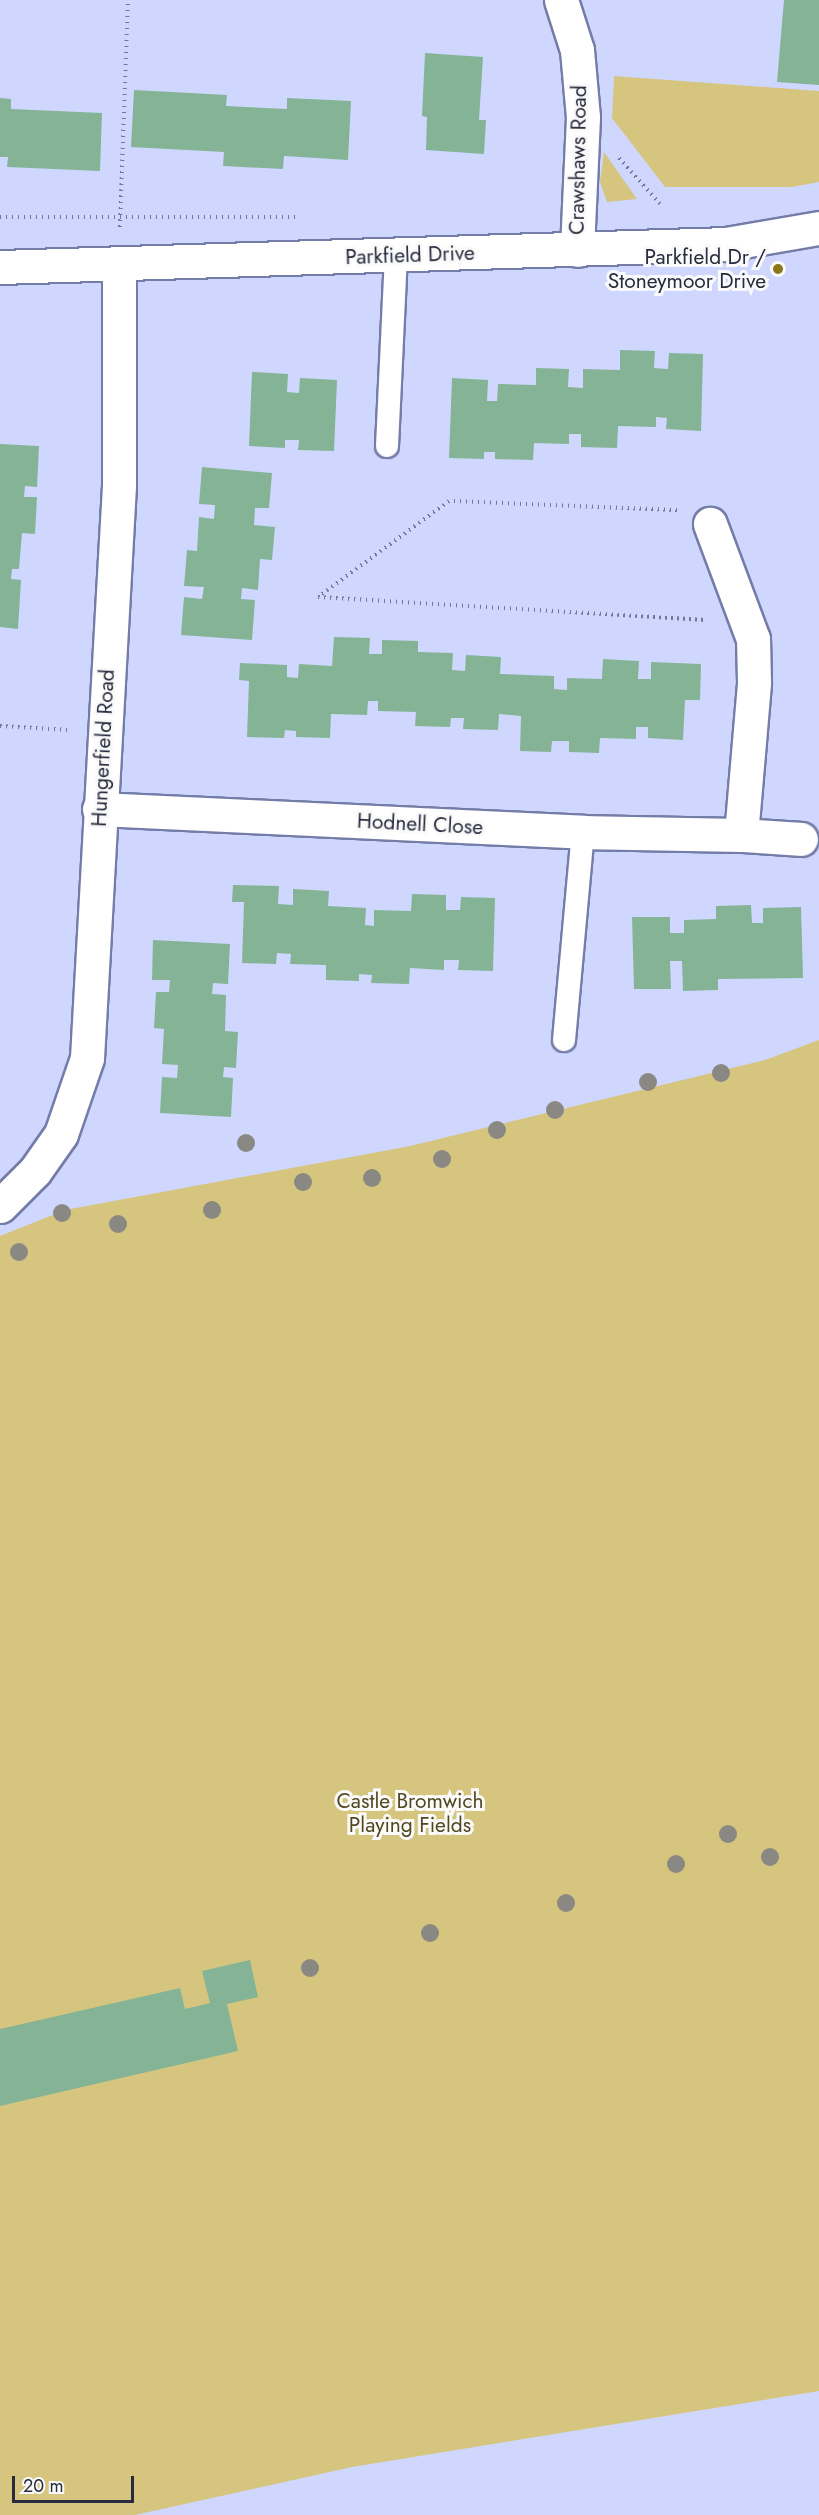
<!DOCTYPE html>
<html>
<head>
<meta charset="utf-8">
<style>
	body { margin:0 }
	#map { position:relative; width:819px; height:2515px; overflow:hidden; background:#cfd7ff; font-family:Jost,sans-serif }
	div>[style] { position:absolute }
	.green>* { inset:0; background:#d6c57f }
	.building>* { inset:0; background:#84b495 }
	.path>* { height:4px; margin-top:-2px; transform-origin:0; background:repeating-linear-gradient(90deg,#737995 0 1.5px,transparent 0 6px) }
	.roads { filter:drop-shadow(2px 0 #747ca8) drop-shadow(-2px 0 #747ca8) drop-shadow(0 2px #747ca8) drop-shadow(0 -2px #747ca8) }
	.service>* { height:22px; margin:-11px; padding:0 11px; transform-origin:11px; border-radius:11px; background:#fff }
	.minor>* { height:33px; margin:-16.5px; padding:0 16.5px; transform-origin:16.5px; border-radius:16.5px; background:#fff }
	.tertiary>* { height:33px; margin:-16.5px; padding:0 16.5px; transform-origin:16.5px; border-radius:16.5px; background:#fff }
	.trees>* { width:18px; height:18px; margin:-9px; border-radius:50%; background:#8a8883 }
	.dots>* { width:16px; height:16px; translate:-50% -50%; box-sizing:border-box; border:3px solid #fafafa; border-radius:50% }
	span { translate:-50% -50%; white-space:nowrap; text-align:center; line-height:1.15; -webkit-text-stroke:6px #fafafa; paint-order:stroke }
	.street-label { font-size:21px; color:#282b3e }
	.poi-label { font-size:21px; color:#282b3e }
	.right { translate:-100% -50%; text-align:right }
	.park-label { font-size:21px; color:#52481e }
	.scale { position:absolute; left:12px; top:2476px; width:122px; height:27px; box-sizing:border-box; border:3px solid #282b3e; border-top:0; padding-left:8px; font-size:18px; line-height:21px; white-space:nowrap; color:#282b3e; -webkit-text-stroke:4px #fafafa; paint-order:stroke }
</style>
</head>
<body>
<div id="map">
	<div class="green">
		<div style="clip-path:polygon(614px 76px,819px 91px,819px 182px,792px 187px,665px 187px,612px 118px)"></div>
		<div style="clip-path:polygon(604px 152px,637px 199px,607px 202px,600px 182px)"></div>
		<div style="clip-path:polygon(819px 1040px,819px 2391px,352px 2467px,135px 2515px,0 2515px,0 1236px,65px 1210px,410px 1146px,765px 1060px)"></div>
	</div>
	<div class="building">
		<div style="clip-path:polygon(784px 0,819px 0,819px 85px,777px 82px)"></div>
		<div style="clip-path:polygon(425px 53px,483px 57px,479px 120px,486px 120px,484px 154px,426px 150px,427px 117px,422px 116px)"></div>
		<div style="clip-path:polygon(134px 90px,227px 95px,226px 106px,287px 109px,287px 98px,351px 101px,348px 160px,284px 156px,283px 169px,223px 166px,224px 152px,131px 147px)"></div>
		<div style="clip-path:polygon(0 98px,11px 99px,11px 109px,102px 113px,100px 171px,7px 167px,8px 157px,0 157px)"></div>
		<div style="clip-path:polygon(620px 350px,655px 351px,654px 368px,668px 369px,669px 353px,703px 354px,701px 431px,666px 429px,667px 418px,656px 417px,656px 427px,618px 426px,617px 448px,581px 447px,581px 434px,569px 434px,569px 444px,534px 443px,533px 460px,495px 459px,495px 452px,484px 452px,484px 459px,449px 458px,452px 378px,488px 380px,487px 401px,497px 401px,498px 384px,536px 385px,536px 368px,569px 369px,568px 387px,583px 388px,583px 369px,620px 370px)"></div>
		<div style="clip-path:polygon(252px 372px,288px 374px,287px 392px,299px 393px,300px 378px,337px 380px,334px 451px,298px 450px,299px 440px,285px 440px,285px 448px,249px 446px)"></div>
		<div style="clip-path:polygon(0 444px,39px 446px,37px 487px,25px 486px,24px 497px,37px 497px,35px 534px,22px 533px,19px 569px,12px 569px,11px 579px,21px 580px,18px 629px,0 627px)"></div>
		<div style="clip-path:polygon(202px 467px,272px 473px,269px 508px,255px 508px,254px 525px,275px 527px,272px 560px,260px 559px,258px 590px,242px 588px,241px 599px,255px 600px,252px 640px,181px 635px,184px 597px,202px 599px,204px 587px,184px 586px,187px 550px,197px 551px,199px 517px,214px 519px,215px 505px,199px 504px)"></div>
		<div style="clip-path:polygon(334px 637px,370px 638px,369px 654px,382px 654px,382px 640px,418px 641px,418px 652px,453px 653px,452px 670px,465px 671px,466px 655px,501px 657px,500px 674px,554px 676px,554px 689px,567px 690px,567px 678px,602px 679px,603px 659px,639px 661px,638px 679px,651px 679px,651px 662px,701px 664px,700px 700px,685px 700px,683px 740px,648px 738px,648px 727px,636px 727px,636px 739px,600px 738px,599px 753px,569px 752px,569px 741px,552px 741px,551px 752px,520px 751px,521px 716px,499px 714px,498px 730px,463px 729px,464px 718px,451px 718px,450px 727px,415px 726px,416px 712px,378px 711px,378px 701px,368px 701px,367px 715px,331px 714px,330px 738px,296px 737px,296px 731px,285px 730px,284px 738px,247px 737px,249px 681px,239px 680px,240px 663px,287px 665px,287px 677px,298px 678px,299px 664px,332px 666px)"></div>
		<div style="clip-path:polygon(233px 885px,279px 886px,278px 904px,293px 905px,293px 889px,329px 891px,328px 906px,366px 908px,365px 925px,374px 926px,374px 910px,411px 911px,412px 894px,446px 895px,446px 910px,460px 910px,461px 897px,495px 898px,493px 971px,458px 970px,459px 960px,444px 960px,444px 970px,410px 968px,409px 984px,371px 983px,372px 975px,359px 974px,359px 981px,326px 980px,326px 965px,290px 964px,291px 954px,277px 953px,276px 964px,242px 963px,244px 902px,232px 902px)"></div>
		<div style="clip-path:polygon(751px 905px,752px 923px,763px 923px,763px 908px,801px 907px,803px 978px,718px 979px,718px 990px,683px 991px,682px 961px,670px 961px,671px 989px,634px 989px,632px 917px,670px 917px,670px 933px,684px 933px,684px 920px,716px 919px,716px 906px)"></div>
		<div style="clip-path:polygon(153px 940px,230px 944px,228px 984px,213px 983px,212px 994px,226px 995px,225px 1031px,238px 1032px,236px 1068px,224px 1067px,223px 1077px,233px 1078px,231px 1117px,160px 1113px,162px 1077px,177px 1078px,178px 1065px,162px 1064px,164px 1029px,154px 1028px,156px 992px,169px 992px,170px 980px,152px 980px)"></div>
		<div style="clip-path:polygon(250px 1960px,258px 1997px,227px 2004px,238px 2051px,0 2106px,0 2029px,180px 1988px,185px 2009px,210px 2003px,202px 1971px)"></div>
	</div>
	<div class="path">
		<div style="left:619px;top:158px;width:63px;rotate:48.2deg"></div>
		<div style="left:0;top:217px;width:298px"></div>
		<div style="left:120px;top:227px;width:227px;rotate:-88deg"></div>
		<div style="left:677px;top:510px;width:228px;rotate:-177.7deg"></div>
		<div style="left:449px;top:501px;width:162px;rotate:143.8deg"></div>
		<div style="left:318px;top:597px;width:388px;rotate:3.4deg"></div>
		<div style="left:0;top:726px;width:68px;rotate:3.4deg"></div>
	</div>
	<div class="roads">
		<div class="service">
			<div style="left:387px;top:446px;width:190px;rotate:-87.3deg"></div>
			<div style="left:564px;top:1040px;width:209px;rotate:-84.8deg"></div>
		</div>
		<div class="minor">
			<div style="left:561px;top:0;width:52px;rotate:72.3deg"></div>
			<div style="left:577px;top:50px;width:67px;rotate:84.9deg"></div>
			<div style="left:583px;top:117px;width:133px;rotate:92.6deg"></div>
			<div style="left:99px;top:809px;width:485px;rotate:2.7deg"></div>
			<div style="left:583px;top:832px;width:158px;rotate:1.1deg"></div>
			<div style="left:741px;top:835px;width:154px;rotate:-85.1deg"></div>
			<div style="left:754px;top:682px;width:43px;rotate:-91.3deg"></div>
			<div style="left:753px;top:639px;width:123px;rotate:-110.5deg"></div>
			<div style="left:741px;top:835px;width:60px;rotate:3.8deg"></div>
			<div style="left:0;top:1206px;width:49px;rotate:-45deg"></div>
			<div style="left:35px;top:1171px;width:45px;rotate:-54.9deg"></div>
			<div style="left:61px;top:1134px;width:80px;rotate:-71.1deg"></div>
			<div style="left:87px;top:1058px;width:574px;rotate:-86.8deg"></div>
			<div style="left:119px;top:485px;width:222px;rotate:-90deg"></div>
		</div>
		<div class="tertiary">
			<div style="left:0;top:267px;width:726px;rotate:-1.81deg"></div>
			<div style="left:726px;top:244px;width:94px;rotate:-9.8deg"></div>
		</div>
	</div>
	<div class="trees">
		<div style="left:721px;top:1073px"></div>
		<div style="left:648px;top:1082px"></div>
		<div style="left:555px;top:1110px"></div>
		<div style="left:497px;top:1130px"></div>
		<div style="left:246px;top:1143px"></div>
		<div style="left:442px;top:1159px"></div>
		<div style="left:372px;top:1178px"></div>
		<div style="left:303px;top:1182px"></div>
		<div style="left:212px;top:1210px"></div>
		<div style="left:62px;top:1213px"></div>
		<div style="left:118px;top:1224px"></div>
		<div style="left:19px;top:1252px"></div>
		<div style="left:728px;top:1834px"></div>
		<div style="left:770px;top:1857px"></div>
		<div style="left:676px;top:1864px"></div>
		<div style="left:566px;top:1903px"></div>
		<div style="left:430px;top:1933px"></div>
		<div style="left:310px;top:1968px"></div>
	</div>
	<div class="dots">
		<div style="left:778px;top:269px;background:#8a771b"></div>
	</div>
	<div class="street-label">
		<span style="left:578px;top:160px;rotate:-89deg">Crawshaws Road</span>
		<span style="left:410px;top:255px;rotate:-2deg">Parkfield Drive</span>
		<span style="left:103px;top:748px;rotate:-87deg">Hungerfield Road</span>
		<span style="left:420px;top:824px;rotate:3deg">Hodnell Close</span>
	</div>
	<div class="poi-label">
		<span class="right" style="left:766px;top:269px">Parkfield Dr /<br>Stoneymoor Drive</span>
	</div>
	<div class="park-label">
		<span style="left:410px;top:1813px">Castle Bromwich<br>Playing Fields</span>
	</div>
	<div class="scale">20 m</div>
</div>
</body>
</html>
